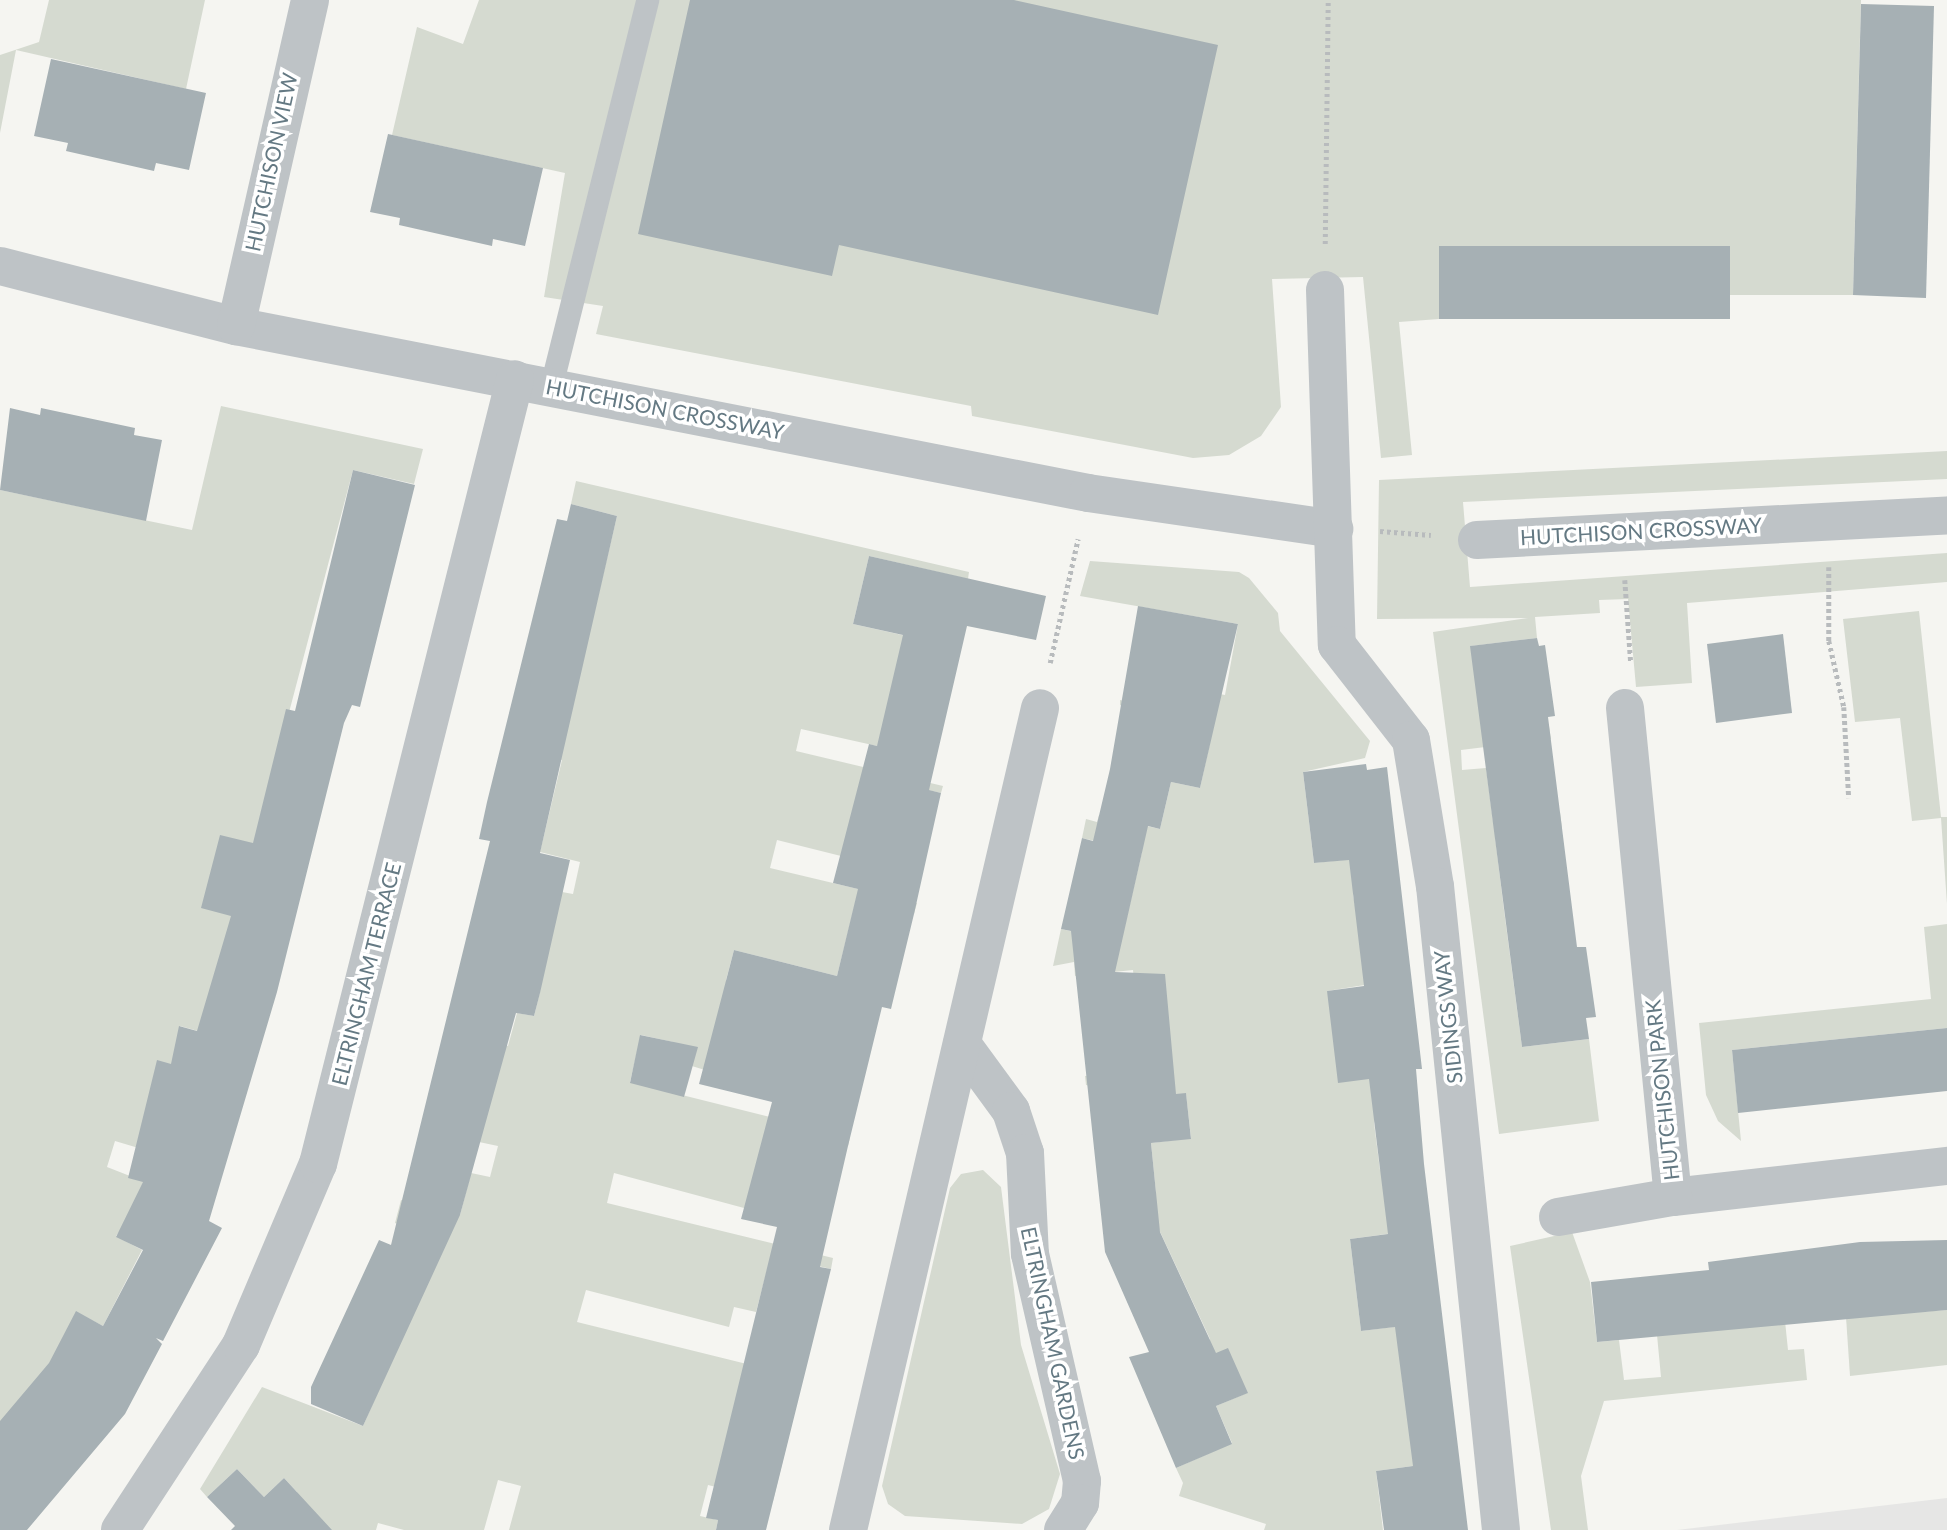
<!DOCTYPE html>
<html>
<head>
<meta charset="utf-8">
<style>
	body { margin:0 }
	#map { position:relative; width:1947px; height:1530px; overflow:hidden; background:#f5f5f1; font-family:Lato,sans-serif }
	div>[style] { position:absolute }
	.built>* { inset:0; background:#e6e6e5 }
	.green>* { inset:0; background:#d5dad0 }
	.building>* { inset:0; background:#a6b0b4 }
	.path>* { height:4.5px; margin-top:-2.25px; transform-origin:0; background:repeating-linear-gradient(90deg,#b8bbbd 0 3.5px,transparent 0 7px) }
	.service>* { height:23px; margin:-11.5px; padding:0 11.5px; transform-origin:11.5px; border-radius:11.5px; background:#bec3c6 }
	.minor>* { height:38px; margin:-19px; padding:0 19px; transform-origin:19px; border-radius:19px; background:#bec3c6 }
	span { translate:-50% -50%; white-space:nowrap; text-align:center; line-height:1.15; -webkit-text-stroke:7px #fff; paint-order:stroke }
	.street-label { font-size:21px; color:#647983 }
</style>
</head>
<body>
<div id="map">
	<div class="built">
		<div style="clip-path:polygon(1947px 1498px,1947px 1530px,1677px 1530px)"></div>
	</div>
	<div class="green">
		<div style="clip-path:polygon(49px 0,205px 0,186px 89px,16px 50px,0 133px,0 55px,39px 42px)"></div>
		<div style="clip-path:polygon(479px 0,1861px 0,1853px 295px,1730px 295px,1730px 246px,1439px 247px,1439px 319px,1399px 322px,1412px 455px,1381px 458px,1363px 277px,1272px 279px,1281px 407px,1261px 436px,1229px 455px,1193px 458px,972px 416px,971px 406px,596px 334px,603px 306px,544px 297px,565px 173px,392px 135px,417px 27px,463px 44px)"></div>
		<div style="clip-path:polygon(221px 406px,423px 449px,414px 484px,353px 470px,235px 917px,198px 1031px,180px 1026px,162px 1155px,115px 1141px,107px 1167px,153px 1185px,116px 1236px,142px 1250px,103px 1326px,76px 1312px,84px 1362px,0 1442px,0 490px,192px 530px)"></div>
		<div style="clip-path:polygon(1947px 451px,1947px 479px,1463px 502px,1470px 587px,1947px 553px,1947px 582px,1687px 603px,1692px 683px,1636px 687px,1628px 599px,1599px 600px,1600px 613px,1535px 617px,1537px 638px,1471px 646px,1549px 726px,1551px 739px,1461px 750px,1462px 770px,1486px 768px,1493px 821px,1560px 812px,1562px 828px,1495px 837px,1504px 910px,1522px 1047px,1589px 1039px,1599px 1121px,1499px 1134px,1433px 632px,1528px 618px,1377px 619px,1379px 480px)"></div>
		<div style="clip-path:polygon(576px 481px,969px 572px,968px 579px,869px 556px,853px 624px,951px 646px,877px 746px,801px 729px,796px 751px,943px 786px,941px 793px,884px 780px,865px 862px,777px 840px,770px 868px,917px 903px,914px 914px,856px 900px,837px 976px,734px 950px,726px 980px,744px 1082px,669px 1059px,673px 1042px,641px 1035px,630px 1082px,850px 1137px,848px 1146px,788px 1132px,744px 1208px,614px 1173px,607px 1203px,833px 1258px,831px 1269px,771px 1255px,756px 1312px,734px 1307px,729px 1327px,586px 1290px,577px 1322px,803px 1378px,773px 1501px,708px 1485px,700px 1516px,718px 1520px,716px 1530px,509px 1530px,521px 1486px,498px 1480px,484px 1530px,404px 1530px,378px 1523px,376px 1530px,329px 1530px,277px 1511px,297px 1492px,284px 1478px,264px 1497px,237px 1469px,207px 1497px,200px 1489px,262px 1387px,363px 1426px,444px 1240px,395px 1223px,401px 1200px,460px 1215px,471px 1173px,490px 1177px,498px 1146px,479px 1142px,444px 1031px,508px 1046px,517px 1013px,534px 1016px,540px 992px,546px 889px,573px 894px,580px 862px,540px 852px,562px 760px,501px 746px,564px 740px,617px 516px,571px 504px)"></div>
		<div style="clip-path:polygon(1090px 561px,1239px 572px,1249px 578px,1278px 613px,1280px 631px,1370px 741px,1365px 758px,1303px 772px,1314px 863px,1362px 858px,1353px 895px,1371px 984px,1327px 991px,1386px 1077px,1374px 1123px,1380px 1170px,1406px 1167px,1394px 1233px,1350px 1239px,1361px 1331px,1409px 1325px,1402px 1380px,1420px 1465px,1376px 1471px,1383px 1530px,1264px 1530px,1266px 1524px,1179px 1496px,1183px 1483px,1176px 1468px,1232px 1443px,1216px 1406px,1247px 1393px,1197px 1361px,1210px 1339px,1156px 1223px,1100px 1199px,1156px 1193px,1151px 1143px,1191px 1138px,1186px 1094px,1146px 1098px,1086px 1085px,1085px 1076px,1142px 1069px,1133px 970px,1075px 976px,1074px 962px,1053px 966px,1061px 929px,1121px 942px,1142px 852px,1082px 838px,1086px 819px,1097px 822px,1099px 815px,1160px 829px,1171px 782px,1200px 788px,1210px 743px,1120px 705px,1120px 700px,1177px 710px,1181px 687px,1225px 695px,1238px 624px,1080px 596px)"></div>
		<div style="clip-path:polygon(1919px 611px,1941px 817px,1947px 817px,1947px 904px,1941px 818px,1912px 821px,1900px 718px,1855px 722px,1843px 619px)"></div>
		<div style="clip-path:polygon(1947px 924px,1947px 1028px,1732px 1050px,1741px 1141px,1718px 1121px,1706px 1095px,1699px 1023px,1931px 999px,1924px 927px)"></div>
		<div style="clip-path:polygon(983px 1170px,1001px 1187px,1021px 1345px,1060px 1474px,1049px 1509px,1022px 1524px,905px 1516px,888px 1504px,882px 1486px,950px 1188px,961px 1174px)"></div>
		<div style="clip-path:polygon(1572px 1232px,1590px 1282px,1597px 1342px,1619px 1340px,1624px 1380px,1661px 1377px,1657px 1335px,1785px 1321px,1788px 1350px,1804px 1349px,1807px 1380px,1604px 1401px,1581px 1476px,1588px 1530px,1551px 1530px,1510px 1246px)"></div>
		<div style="clip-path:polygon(1947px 1310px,1947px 1365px,1850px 1376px,1846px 1317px)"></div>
	</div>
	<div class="building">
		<div style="clip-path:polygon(690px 0,1014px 0,1218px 45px,1158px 315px,839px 245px,832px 276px,638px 234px)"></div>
		<div style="clip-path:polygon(1861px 4px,1934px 6px,1926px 298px,1853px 295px)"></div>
		<div style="clip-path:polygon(51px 59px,206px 93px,189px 170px,156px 163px,154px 171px,66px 151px,68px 143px,34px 136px)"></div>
		<div style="clip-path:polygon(388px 134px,543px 168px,525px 246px,493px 239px,492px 246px,399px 225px,400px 218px,370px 212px)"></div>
		<div style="clip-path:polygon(1439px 246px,1730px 246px,1730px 319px,1439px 319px)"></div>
		<div style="clip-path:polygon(10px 408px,40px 415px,41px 408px,135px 428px,134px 435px,162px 440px,146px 521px,0 490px)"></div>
		<div style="clip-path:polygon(353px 470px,415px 485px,360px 707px,352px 705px,344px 723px,277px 992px,209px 1221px,222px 1228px,163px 1341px,156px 1338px,162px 1344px,125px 1414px,27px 1530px,0 1530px,0 1421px,49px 1363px,76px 1311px,103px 1326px,143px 1250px,116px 1237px,143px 1182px,128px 1178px,157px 1060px,171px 1064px,179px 1026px,197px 1031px,231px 916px,201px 908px,220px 835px,253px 843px,286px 709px,295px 711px)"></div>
		<div style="clip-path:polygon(571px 504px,617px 516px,540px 853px,570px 860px,540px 993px,534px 1016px,516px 1013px,460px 1215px,363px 1426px,311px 1404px,311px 1387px,379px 1240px,391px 1245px,490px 841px,479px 839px,487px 802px,557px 519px,567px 521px)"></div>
		<div style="clip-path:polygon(869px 556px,1046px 596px,1036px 640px,967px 626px,929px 790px,941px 793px,914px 914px,891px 1009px,882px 1007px,848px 1146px,820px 1267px,831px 1269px,766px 1530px,716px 1530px,718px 1520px,706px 1518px,777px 1227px,741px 1219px,772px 1102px,699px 1084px,734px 950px,837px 976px,858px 889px,833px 883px,869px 744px,877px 746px,903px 635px,853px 624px)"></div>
		<div style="clip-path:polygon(1138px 606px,1238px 624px,1200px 788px,1171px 782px,1160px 829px,1148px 826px,1115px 972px,1165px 974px,1176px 1094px,1186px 1093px,1191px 1139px,1151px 1143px,1160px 1232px,1216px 1353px,1228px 1348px,1248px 1393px,1216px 1406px,1232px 1444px,1176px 1468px,1129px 1357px,1149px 1352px,1105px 1252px,1071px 931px,1061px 929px,1082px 838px,1093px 841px,1110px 769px)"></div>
		<div style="clip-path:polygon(1783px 634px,1792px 713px,1716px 723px,1707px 644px)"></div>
		<div style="clip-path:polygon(1537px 638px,1539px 646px,1545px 645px,1555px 716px,1548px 717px,1577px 947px,1586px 947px,1596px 1017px,1586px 1018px,1589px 1039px,1522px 1047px,1470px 646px)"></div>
		<div style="clip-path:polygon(1366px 764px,1367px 770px,1387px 767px,1422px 1069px,1416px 1069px,1424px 1164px,1468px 1530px,1384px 1530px,1376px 1471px,1413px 1466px,1395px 1327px,1361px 1331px,1350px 1239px,1388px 1234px,1369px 1079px,1338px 1083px,1327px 991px,1364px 986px,1349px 860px,1314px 863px,1303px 772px)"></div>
		<div style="clip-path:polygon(1947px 1028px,1947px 1091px,1738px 1113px,1732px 1050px)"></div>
		<div style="clip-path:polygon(640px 1035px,698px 1047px,684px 1097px,630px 1083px)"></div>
		<div style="clip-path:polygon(1947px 1240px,1947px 1310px,1597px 1342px,1591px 1282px,1709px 1270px,1708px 1262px,1860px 1242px)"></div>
		<div style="clip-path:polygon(237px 1469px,264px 1497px,284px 1478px,332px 1530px,231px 1530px,235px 1526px,207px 1497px)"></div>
	</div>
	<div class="path">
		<div style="left:1325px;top:244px;width:244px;rotate:-89.3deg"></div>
		<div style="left:1380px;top:531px;width:51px;rotate:4.5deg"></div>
		<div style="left:1829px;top:567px;width:74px;rotate:90deg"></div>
		<div style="left:1829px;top:641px;width:68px;rotate:77.2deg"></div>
		<div style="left:1844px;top:707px;width:91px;rotate:86.9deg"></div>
		<div style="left:1625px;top:580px;width:83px;rotate:85.9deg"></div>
		<div style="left:1050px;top:663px;width:127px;rotate:-77.3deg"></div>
	</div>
	<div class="service">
		<div style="left:551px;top:386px;width:398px;rotate:-76deg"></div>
	</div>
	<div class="minor">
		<div style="left:0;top:266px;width:244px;rotate:14.3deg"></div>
		<div style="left:236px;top:326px;width:868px;rotate:11.09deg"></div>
		<div style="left:1088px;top:493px;width:249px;rotate:8.3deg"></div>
		<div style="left:1325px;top:290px;width:355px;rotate:88.1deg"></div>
		<div style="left:1337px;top:645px;width:120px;rotate:52.1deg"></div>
		<div style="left:1411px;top:740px;width:148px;rotate:80.7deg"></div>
		<div style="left:1435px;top:886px;width:647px;rotate:84.15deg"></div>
		<div style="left:236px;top:326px;width:334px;rotate:-77.2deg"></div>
		<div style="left:1477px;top:540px;width:471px;rotate:-3deg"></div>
		<div style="left:1625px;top:708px;width:491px;rotate:84.4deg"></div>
		<div style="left:1673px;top:1197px;width:276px;rotate:-6.5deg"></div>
		<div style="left:962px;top:1044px;width:83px;rotate:53.8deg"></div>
		<div style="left:1011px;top:1111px;width:44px;rotate:71.6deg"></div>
		<div style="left:1025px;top:1153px;width:101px;rotate:87.2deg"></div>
		<div style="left:1030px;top:1254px;width:233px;rotate:77.1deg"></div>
		<div style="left:1082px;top:1481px;width:22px;rotate:95deg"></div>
		<div style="left:1080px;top:1503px;width:32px;rotate:122deg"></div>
		<div style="left:1558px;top:1217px;width:117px;rotate:-9.9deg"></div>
		<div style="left:120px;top:1530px;width:221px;rotate:-56.8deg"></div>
		<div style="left:241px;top:1345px;width:197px;rotate:-67deg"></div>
		<div style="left:318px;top:1164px;width:809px;rotate:-75.91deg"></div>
		<div style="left:848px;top:1530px;width:844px;rotate:-76.85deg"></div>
	</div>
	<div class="street-label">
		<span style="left:271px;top:162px;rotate:-78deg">HUTCHISON VIEW</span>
		<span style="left:665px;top:409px;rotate:11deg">HUTCHISON CROSSWAY</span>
		<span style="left:1641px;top:531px;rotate:-3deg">HUTCHISON CROSSWAY</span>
		<span style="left:366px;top:974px;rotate:-76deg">ELTRINGHAM TERRACE</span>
		<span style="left:1448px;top:1017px;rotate:-96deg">SIDINGS WAY</span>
		<span style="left:1662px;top:1090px;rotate:-96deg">HUTCHISON PARK</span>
		<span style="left:1053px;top:1343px;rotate:78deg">ELTRINGHAM GARDENS</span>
	</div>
</div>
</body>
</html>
